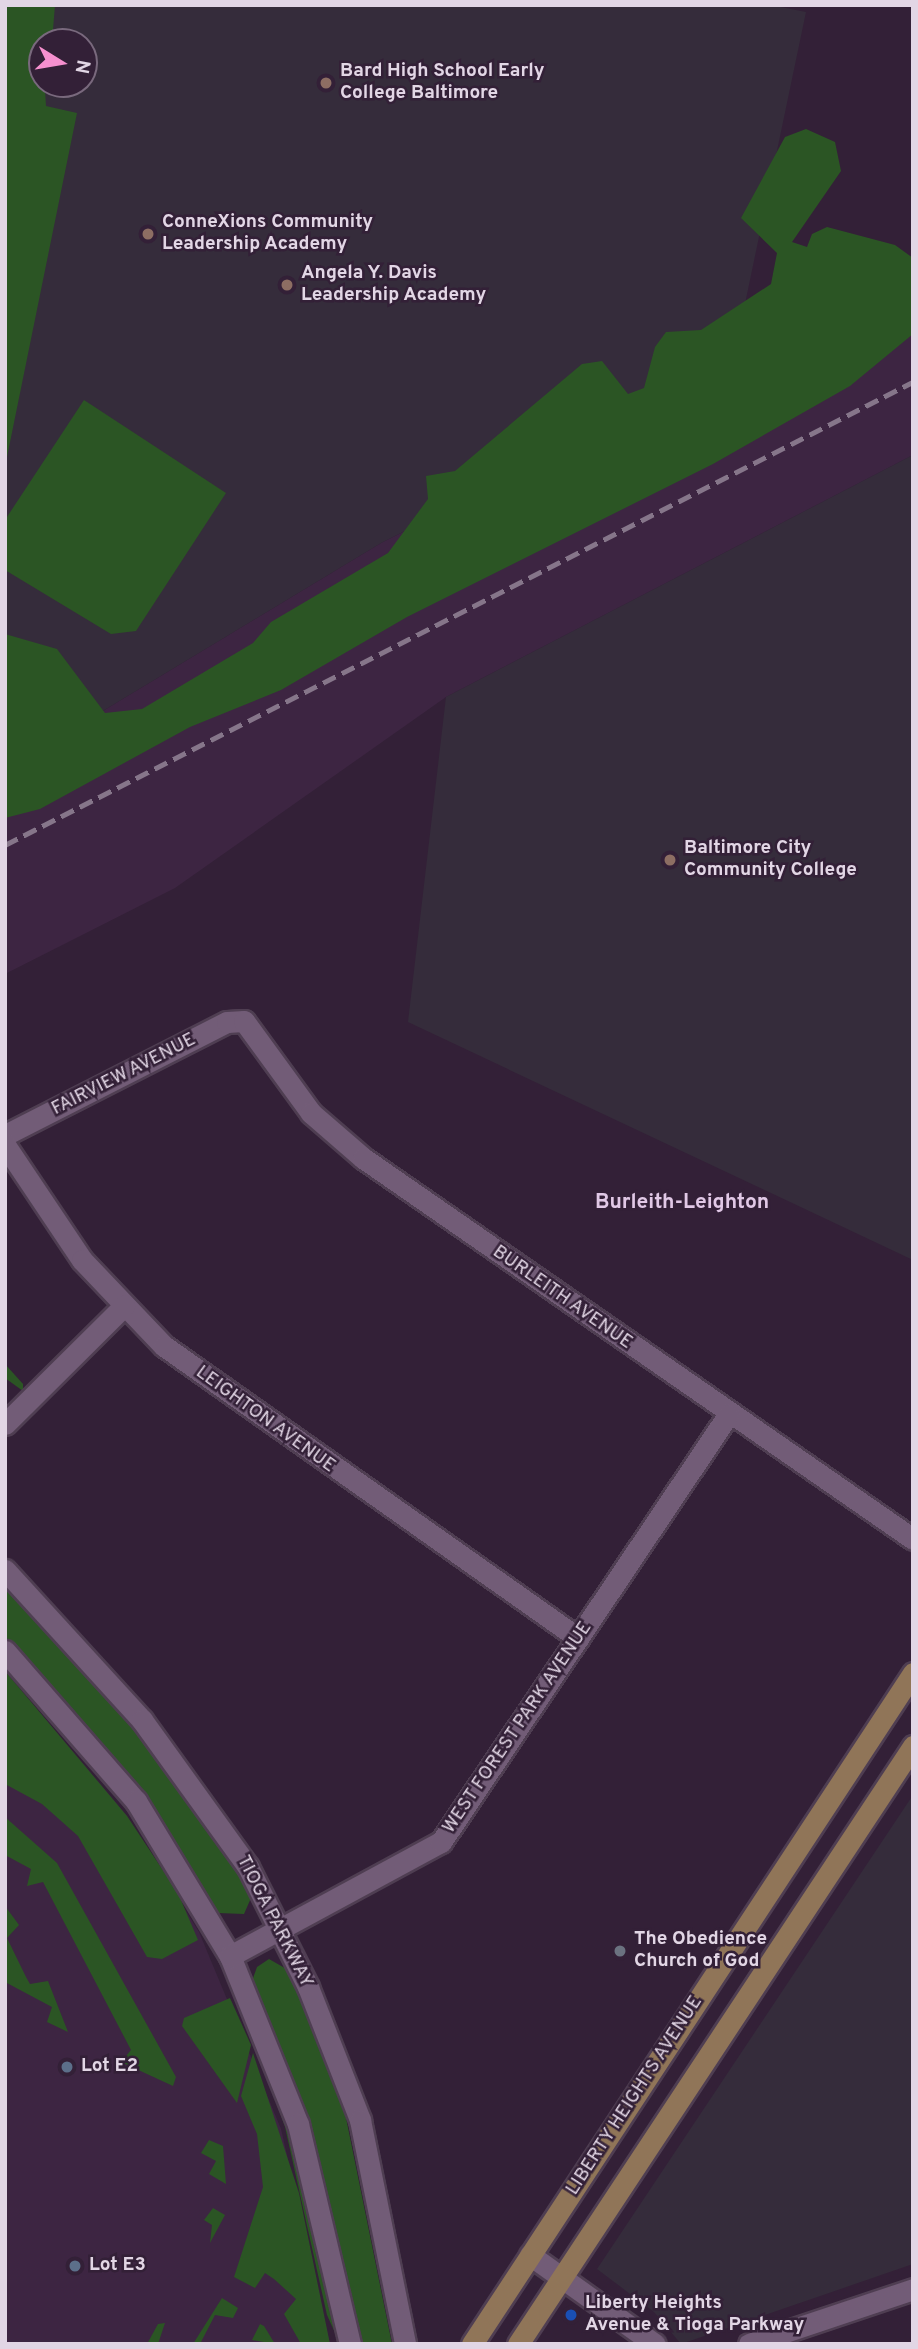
<!DOCTYPE html>
<html>
<head>
<meta charset="utf-8">
<style>
	body { margin:0 }
	#map { position:relative; width:918px; height:2349px; overflow:hidden; background:#332037; font-family:Overpass,sans-serif }
	div>[style] { position:absolute }
	.built>* { inset:0; background:#3d2542 }
	.education>* { inset:0; background:#352c3b }
	.green>* { inset:0; background:#2b5524 }
	.roads { filter:drop-shadow(2px 0 #4f3e52) drop-shadow(-2px 0 #4f3e52) drop-shadow(0 2px #4f3e52) drop-shadow(0 -2px #4f3e52) }
	.minor>* { height:21px; margin:-10.5px; padding:0 10.5px; transform-origin:10.5px; border-radius:10.5px; background:#725c77 }
	.tertiary>* { height:21px; margin:-10.5px; padding:0 10.5px; transform-origin:10.5px; border-radius:10.5px; background:#725c77 }
	.primary>* { height:21px; margin:-10.5px; padding:0 10.5px; transform-origin:10.5px; border-radius:10.5px; background:#907558 }
	.rail>* { height:5px; margin-top:-2.5px; transform-origin:0; background:repeating-linear-gradient(90deg,#86768a 0 14px,transparent 0 21px) }
	.dots>* { width:19px; height:19px; translate:-50% -50%; box-sizing:border-box; border:4px solid #332037; border-radius:50% }
	span { translate:-50% -50%; white-space:nowrap; text-align:center; line-height:1.15; -webkit-text-stroke:5px #332037; paint-order:stroke }
	.poi-label { font-size:19px; color:#e2d6e5; font-weight:700 }
	.left { translate:0 -50%; text-align:left }
	.street-label { font-size:19px; color:#e2d6e5 }
	.neighbourhood-label { font-size:21px; color:#e1c8e6; font-weight:700 }
	.frame { position:absolute; inset:0; border:7px solid #e2d6e5; pointer-events:none }
	.north { position:absolute; left:28px; top:28px; width:70px; height:70px; box-sizing:border-box; background:#332037; border:2px solid #79697d; border-radius:50%; rotate:101deg; font-size:19px; font-weight:700; line-height:28px; text-align:center; color:#e2d6e5 }
	.north::after { content:''; display:block; margin:auto; width:24px; height:32px; background:#f690cf; clip-path:polygon(50% 0,100% 100%,50% 72%,0 100%) }
</style>
</head>
<body>
<div id="map">
	<div class="built">
		<div style="clip-path:polygon(913px 276px,913px 455px,446px 697px,175px 888px,5px 974px,5px 770px,381px 543px)"></div>
		<div style="clip-path:polygon(5px 1671px,127px 1816px,199px 1932px,281px 2129px,330px 2344px,5px 2344px)"></div>
	</div>
	<div class="education">
		<div style="clip-path:polygon(evenodd,5px 5px,771px 5px,806px 12px,732px 366px,381px 543px,5px 770px,5px 5px,42px 42px,84px 42px,84px 84px,42px 84px,42px 42px)"></div>
		<div style="clip-path:polygon(913px 455px,913px 1260px,408px 1022px,446px 697px)"></div>
		<div style="clip-path:polygon(913px 1795px,913px 2264px,681px 2344px,654px 2312px,597px 2269px)"></div>
	</div>
	<div class="green">
		<div style="clip-path:polygon(5px 5px,55px 5px,52px 42px,42px 42px,46px 106px,77px 113px,7px 457px)"></div>
		<div style="clip-path:polygon(806px 129px,835px 142px,841px 171px,792px 242px,807px 247px,812px 234px,827px 227px,895px 245px,913px 258px,913px 334px,850px 386px,713px 464px,407px 617px,281px 690px,190px 727px,40px 809px,5px 818px,5px 634px,57px 649px,105px 713px,142px 709px,253px 643px,271px 622px,388px 553px,428px 499px,426px 476px,455px 471px,582px 364px,602px 361px,628px 394px,644px 388px,655px 347px,666px 332px,701px 330px,771px 284px,777px 253px,741px 218px,785px 137px)"></div>
		<div style="clip-path:polygon(84px 400px,226px 493px,136px 631px,111px 634px,5px 570px,5px 520px)"></div>
		<div style="clip-path:polygon(5px 1364px,23px 1384px,23px 1391px,5px 1378px)"></div>
		<div style="clip-path:polygon(5px 1581px,115px 1699px,238px 1871px,251px 1898px,244px 1914px,218px 1913px,127px 1774px,5px 1636px)"></div>
		<div style="clip-path:polygon(5px 1671px,127px 1816px,178px 1893px,198px 1940px,162px 1959px,147px 1957px,78px 1836px,42px 1804px,5px 1784px)"></div>
		<div style="clip-path:polygon(5px 1817px,57px 1863px,176px 2077px,173px 2086px,121px 2062px,131px 2050px,43px 1882px,27px 1886px,31px 1869px,5px 1855px)"></div>
		<div style="clip-path:polygon(5px 1906px,19px 1925px,7px 1938px,26px 1977px,30px 1984px,48px 1981px,68px 2032px,47px 2022px,52px 2007px,5px 1982px)"></div>
		<div style="clip-path:polygon(269px 1959px,290px 1971px,344px 2108px,392px 2344px,361px 2344px,356px 2331px,314px 2138px,252px 1981px,257px 1967px)"></div>
		<div style="clip-path:polygon(230px 1998px,251px 2045px,237px 2103px,182px 2026px,184px 2018px)"></div>
		<div style="clip-path:polygon(240px 2001px,290px 2128px,340px 2344px,327px 2315px,285px 2127px)"></div>
		<div style="clip-path:polygon(253px 2053px,299px 2193px,330px 2344px,301px 2344px,284px 2314px,296px 2299px,274px 2279px,265px 2273px,255px 2288px,234px 2277px,263px 2187px,257px 2134px,241px 2096px)"></div>
		<div style="clip-path:polygon(209px 2140px,223px 2146px,226px 2184px,209px 2174px,216px 2161px,201px 2153px)"></div>
		<div style="clip-path:polygon(213px 2208px,225px 2215px,210px 2243px,212px 2225px,204px 2220px)"></div>
		<div style="clip-path:polygon(222px 2298px,238px 2308px,233px 2318px,215px 2315px,200px 2344px,193px 2344px)"></div>
		<div style="clip-path:polygon(165px 2323px,158px 2344px,147px 2344px,158px 2324px)"></div>
		<div style="clip-path:polygon(260px 2324px,264px 2326px,275px 2344px,252px 2340px)"></div>
	</div>
	<div class="roads">
		<div class="minor">
			<div style="left:5px;top:1135px;width:249px;rotate:-27deg"></div>
			<div style="left:227px;top:1022px;width:17px;rotate:-3deg"></div>
			<div style="left:244px;top:1021px;width:114px;rotate:53.9deg"></div>
			<div style="left:311px;top:1113px;width:69px;rotate:40.9deg"></div>
			<div style="left:363px;top:1158px;width:669px;rotate:34.71deg"></div>
			<div style="left:5px;top:1145px;width:138px;rotate:56.2deg"></div>
			<div style="left:82px;top:1260px;width:119px;rotate:46.4deg"></div>
			<div style="left:164px;top:1346px;width:507px;rotate:35.2deg"></div>
			<div style="left:5px;top:1424px;width:168px;rotate:-44.8deg"></div>
			<div style="left:5px;top:1570px;width:203px;rotate:47.6deg"></div>
			<div style="left:142px;top:1720px;width:181px;rotate:54.2deg"></div>
			<div style="left:248px;top:1867px;width:134px;rotate:63.4deg"></div>
			<div style="left:308px;top:1987px;width:143px;rotate:68.6deg"></div>
			<div style="left:360px;top:2120px;width:228px;rotate:78.6deg"></div>
			<div style="left:5px;top:1651px;width:199px;rotate:48.9deg"></div>
			<div style="left:136px;top:1801px;width:181px;rotate:58.8deg"></div>
			<div style="left:230px;top:1956px;width:181px;rotate:68deg"></div>
			<div style="left:298px;top:2124px;width:226px;rotate:76.7deg"></div>
			<div style="left:230px;top:1956px;width:240px;rotate:-28.4deg"></div>
			<div style="left:441px;top:1842px;width:514px;rotate:-56.09deg"></div>
		</div>
		<div class="tertiary">
			<div style="left:530px;top:2255px;width:153px;rotate:35.5deg"></div>
			<div style="left:749px;top:2344px;width:173px;rotate:-18.5deg"></div>
		</div>
		<div class="primary">
			<div style="left:472px;top:2344px;width:803px;rotate:-56.69deg"></div>
			<div style="left:518px;top:2344px;width:717px;rotate:-56.55deg"></div>
		</div>
	</div>
	<div class="rail">
		<div style="left:5px;top:845px;width:1019px;rotate:-27.02deg"></div>
	</div>
	<div class="dots">
		<div style="left:326px;top:83px;background:#8d6e63"></div>
		<div style="left:148px;top:234px;background:#8d6e63"></div>
		<div style="left:287px;top:285px;background:#8d6e63"></div>
		<div style="left:670px;top:860px;background:#8d6e63"></div>
		<div style="left:620px;top:1951px;background:#6b7280"></div>
		<div style="left:67px;top:2067px;background:#5c6f8a"></div>
		<div style="left:75px;top:2266px;background:#5c6f8a"></div>
		<div style="left:571px;top:2315px;background:#1a4fb4"></div>
	</div>
	<div class="poi-label">
		<span class="left" style="left:340px;top:83px">Bard High School Early<br>College Baltimore</span>
		<span class="left" style="left:162px;top:234px">ConneXions Community<br>Leadership Academy</span>
		<span class="left" style="left:301px;top:285px">Angela Y. Davis<br>Leadership Academy</span>
		<span class="left" style="left:684px;top:860px">Baltimore City<br>Community College</span>
		<span class="left" style="left:634px;top:1951px">The Obedience<br>Church of God</span>
		<span class="left" style="left:81px;top:2067px">Lot E2</span>
		<span class="left" style="left:89px;top:2266px">Lot E3</span>
		<span class="left" style="left:585px;top:2315px">Liberty Heights<br>Avenue &amp; Tioga Parkway</span>
	</div>
	<div class="street-label">
		<span style="left:124px;top:1075px;rotate:-27deg">FAIRVIEW AVENUE</span>
		<span style="left:562px;top:1298px;rotate:35deg">BURLEITH AVENUE</span>
		<span style="left:265px;top:1420px;rotate:36deg">LEIGHTON AVENUE</span>
		<span style="left:518px;top:1728px;rotate:-56deg">WEST FOREST PARK AVENUE</span>
		<span style="left:274px;top:1922px;rotate:63deg">TIOGA PARKWAY</span>
		<span style="left:635px;top:2096px;rotate:-57deg">LIBERTY HEIGHTS AVENUE</span>
	</div>
	<div class="neighbourhood-label">
		<span style="left:682px;top:1203px">Burleith-Leighton</span>
	</div>
	<div class="frame"></div>
	<div class="north">N</div>
</div>
</body>
</html>
